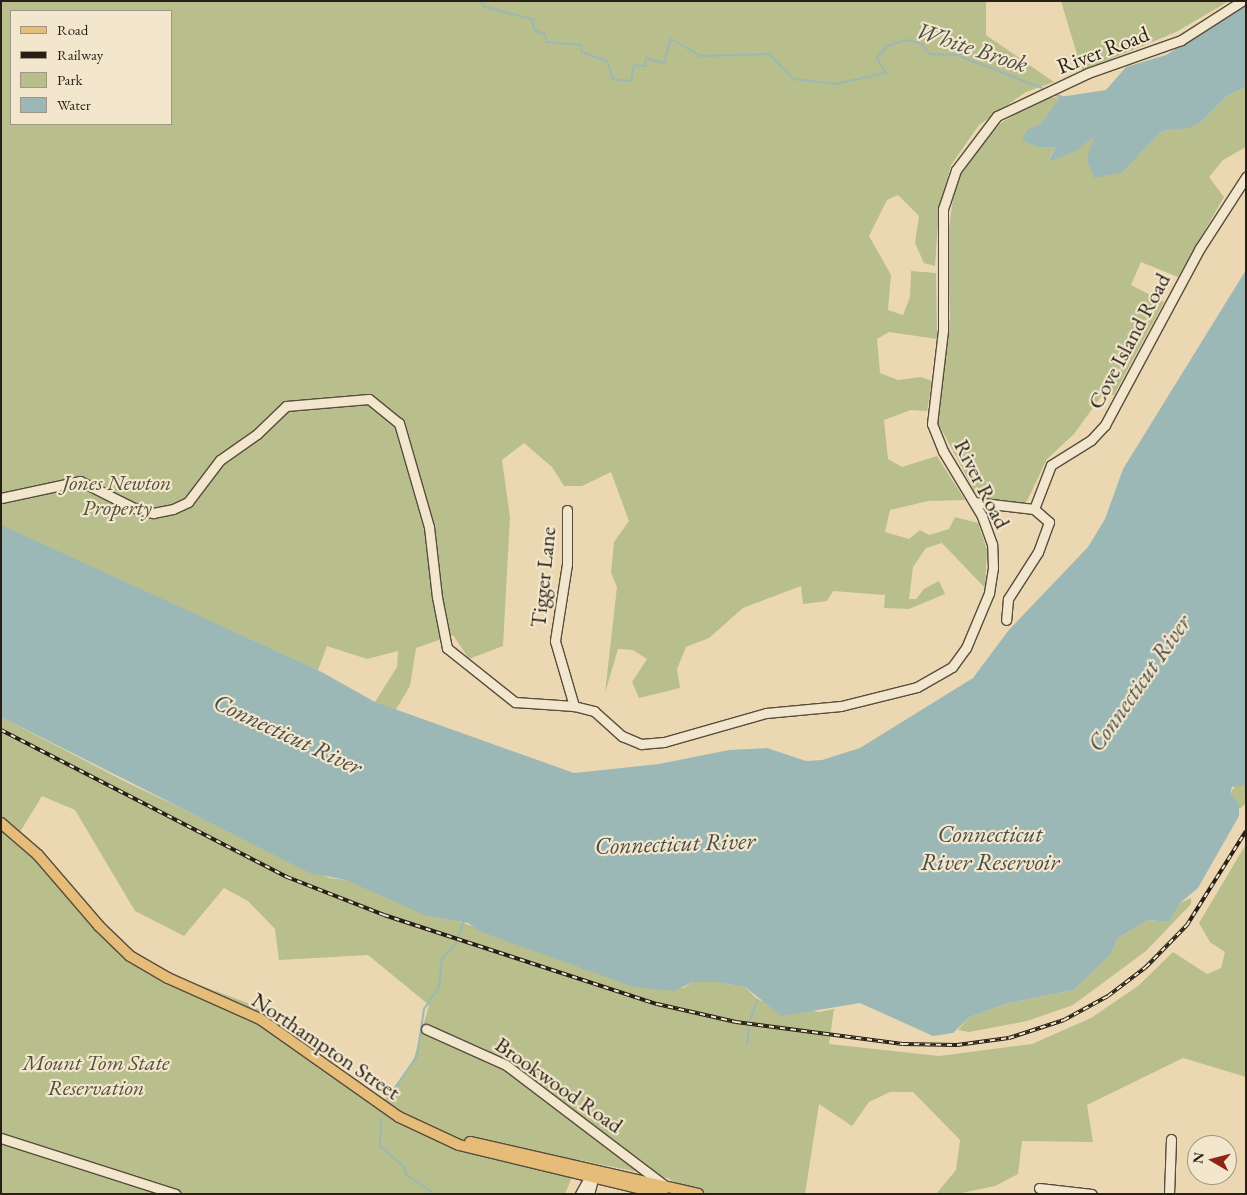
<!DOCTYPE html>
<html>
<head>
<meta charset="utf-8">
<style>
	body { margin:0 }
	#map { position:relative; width:1247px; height:1195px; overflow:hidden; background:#ebd8b2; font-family:"EB Garamond",serif }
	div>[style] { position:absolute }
	.green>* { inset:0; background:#b8be8c }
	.water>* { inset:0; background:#9bb8b6 }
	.stream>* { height:2px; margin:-1px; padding:0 1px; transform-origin:1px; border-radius:1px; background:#9bb8b6 }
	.roads { filter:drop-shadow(1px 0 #584c3d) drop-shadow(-1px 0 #584c3d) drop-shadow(0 1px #584c3d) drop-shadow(0 -1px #584c3d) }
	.minor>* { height:9px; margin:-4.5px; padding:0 4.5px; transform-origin:4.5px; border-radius:4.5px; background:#f2e6cd }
	.major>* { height:10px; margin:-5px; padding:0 5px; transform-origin:5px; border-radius:5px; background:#e6bc79 }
	.rail>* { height:4px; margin-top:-2px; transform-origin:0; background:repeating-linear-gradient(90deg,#f2e6cd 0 5.5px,#271e16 0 11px); box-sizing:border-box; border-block:1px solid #271e16 }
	span { translate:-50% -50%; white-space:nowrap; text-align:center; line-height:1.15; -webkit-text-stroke:4.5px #f2e6cd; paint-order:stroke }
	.street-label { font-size:22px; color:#271e16 }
	.park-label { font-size:22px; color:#524e39; font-style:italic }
	.water-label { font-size:24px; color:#4a4c46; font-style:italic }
	.frame { position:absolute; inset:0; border:2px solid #271e16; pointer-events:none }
	.legend { position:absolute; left:10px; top:10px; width:162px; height:115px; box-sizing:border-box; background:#f2e6cd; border:1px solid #a19684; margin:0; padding:6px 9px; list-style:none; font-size:15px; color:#271e16 }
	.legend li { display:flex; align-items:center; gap:10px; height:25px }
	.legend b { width:25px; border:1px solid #a19684 }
	.north { position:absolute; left:1187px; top:1135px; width:50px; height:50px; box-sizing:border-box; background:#f2e6cd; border:1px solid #a19684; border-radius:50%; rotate:278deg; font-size:14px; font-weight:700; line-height:20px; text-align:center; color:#271e16 }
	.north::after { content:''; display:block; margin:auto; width:18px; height:22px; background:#8f2418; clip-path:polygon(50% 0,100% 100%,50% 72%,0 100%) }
</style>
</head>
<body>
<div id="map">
	<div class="green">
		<div style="clip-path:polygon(evenodd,1px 1px,986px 1px,986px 35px,1054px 82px,1026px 92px,979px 125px,951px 165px,939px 209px,935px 266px,924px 263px,915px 243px,919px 216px,898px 195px,887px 200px,869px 236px,891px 275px,888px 310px,903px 315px,910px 297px,911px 271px,936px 273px,937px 339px,889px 332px,877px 339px,880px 373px,898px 380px,921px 377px,932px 381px,927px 411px,911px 410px,884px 420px,888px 459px,902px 467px,937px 456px,965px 500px,928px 501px,890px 510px,885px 532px,909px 539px,920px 530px,929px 535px,949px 529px,955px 517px,978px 523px,987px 549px,985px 588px,942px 543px,926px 548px,913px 567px,909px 599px,916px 599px,924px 589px,939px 581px,945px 594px,909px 609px,884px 608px,885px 595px,833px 591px,827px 601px,803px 604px,801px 586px,743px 608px,709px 638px,686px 647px,677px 669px,680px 688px,639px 698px,632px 682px,647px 659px,633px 650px,618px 649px,605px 693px,617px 587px,611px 573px,614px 542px,629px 521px,611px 472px,582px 486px,564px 486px,552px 467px,524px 443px,502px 460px,510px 517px,503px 646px,469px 659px,453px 635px,416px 648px,410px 686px,395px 711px,375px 702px,397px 667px,398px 651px,367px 659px,327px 646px,318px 670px,190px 612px,1px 535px,1px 1px,11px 11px,171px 11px,171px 124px,11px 124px,11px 11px)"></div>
		<div style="clip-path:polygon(1061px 1px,1229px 1px,1176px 32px,1082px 71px)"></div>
		<div style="clip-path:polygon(1246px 87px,1246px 147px,1223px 160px,1209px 177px,1224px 197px,1178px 277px,1141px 262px,1131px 285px,1164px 302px,1114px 395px,1103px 394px,1074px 434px,1047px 459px,1026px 503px,978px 498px,937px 421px,950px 316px,947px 243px,954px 191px,968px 158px,1001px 123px,1042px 98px,1060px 97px,1040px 124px,1028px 129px,1038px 147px,1056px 147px,1048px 161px,1094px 136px,1123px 172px,1162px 131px,1190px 128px,1201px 122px,1227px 96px)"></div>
		<div style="clip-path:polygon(evenodd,1px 717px,128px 783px,329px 878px,346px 880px,581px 966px,683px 988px,693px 982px,716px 982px,745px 987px,758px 1000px,819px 1012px,834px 1009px,829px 1044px,939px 1056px,1032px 1044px,1091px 1018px,1138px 986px,1173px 952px,1207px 974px,1221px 968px,1225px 952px,1210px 942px,1199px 923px,1246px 844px,1246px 1077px,1183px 1058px,1087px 1105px,1093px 1142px,1022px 1141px,1018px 1174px,995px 1186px,957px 1194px,936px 1194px,956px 1170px,960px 1140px,913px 1092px,890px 1092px,869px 1102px,852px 1126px,819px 1104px,805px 1194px,698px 1194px,667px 1178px,579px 1160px,565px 1194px,1px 1194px,1px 717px,42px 796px,75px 810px,135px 911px,184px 936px,224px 888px,248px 901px,275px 929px,279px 960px,368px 955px,429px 1005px,412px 1065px,383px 1101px,253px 1005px,146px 965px,79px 905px,20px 832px,42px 796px)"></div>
		<div style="clip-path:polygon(1236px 785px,1246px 785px,1246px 803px,1240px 809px,1229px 795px)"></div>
		<div style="clip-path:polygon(1191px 898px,1191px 904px,1146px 951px,1073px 1005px,1027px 1021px,969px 1032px,958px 1030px,970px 1017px,1005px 1004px,1074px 990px,1111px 954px,1118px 938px,1148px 920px,1169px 922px,1180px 903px)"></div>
	</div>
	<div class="water">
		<div style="clip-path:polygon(1246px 5px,1246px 87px,1227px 96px,1201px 122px,1190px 128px,1162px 131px,1123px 172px,1094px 178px,1087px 159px,1094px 136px,1076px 151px,1048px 162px,1056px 147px,1038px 147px,1022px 140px,1028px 129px,1040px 124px,1060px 97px,1106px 90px,1126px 67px,1166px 55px)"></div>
		<div style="clip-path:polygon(1246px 270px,1246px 785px,1232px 787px,1230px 794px,1239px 803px,1239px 816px,1198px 888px,1180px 903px,1169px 922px,1148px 920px,1118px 938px,1111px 954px,1074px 990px,1005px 1004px,970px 1017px,953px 1033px,933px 1036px,860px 1003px,782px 1016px,745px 987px,716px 982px,693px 982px,674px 991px,634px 987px,479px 931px,468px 923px,425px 915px,346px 880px,310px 873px,1px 717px,1px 525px,318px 670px,375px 702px,574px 773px,659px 764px,729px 750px,767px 748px,806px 761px,822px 760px,860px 748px,973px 678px,1008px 631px,1088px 547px,1105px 519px,1123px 469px)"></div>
	</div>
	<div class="stream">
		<div style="left:480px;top:1px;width:8px;rotate:50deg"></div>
		<div style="left:485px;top:7px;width:49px;rotate:14.3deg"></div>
		<div style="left:532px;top:19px;width:12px;rotate:76deg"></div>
		<div style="left:535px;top:31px;width:10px;rotate:17deg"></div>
		<div style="left:545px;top:34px;width:8px;rotate:76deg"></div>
		<div style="left:547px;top:42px;width:34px;rotate:5deg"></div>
		<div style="left:581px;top:45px;width:7px;rotate:82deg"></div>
		<div style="left:582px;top:52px;width:27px;rotate:20deg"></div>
		<div style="left:607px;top:61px;width:19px;rotate:72deg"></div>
		<div style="left:613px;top:79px;width:18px;rotate:6deg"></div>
		<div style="left:631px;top:81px;width:16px;rotate:-79deg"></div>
		<div style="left:634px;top:65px;width:11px;rotate:5deg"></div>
		<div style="left:645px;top:66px;width:8px;rotate:-83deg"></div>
		<div style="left:646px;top:58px;width:19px;rotate:16deg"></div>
		<div style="left:664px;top:63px;width:25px;rotate:-74deg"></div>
		<div style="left:671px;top:39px;width:34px;rotate:30deg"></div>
		<div style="left:701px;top:56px;width:68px;rotate:-1.7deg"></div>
		<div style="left:769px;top:54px;width:35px;rotate:46deg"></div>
		<div style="left:793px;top:79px;width:42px;rotate:6.8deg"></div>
		<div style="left:835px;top:84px;width:52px;rotate:-12.2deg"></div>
		<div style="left:886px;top:73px;width:17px;rotate:-121deg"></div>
		<div style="left:877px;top:58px;width:16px;rotate:-50deg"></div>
		<div style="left:887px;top:46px;width:21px;rotate:-17deg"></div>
		<div style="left:907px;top:40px;width:16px;rotate:15deg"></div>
		<div style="left:922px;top:44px;width:13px;rotate:51deg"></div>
		<div style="left:930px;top:54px;width:27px;rotate:2deg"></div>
		<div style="left:957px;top:55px;width:91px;rotate:21.2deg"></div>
		<div style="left:1055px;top:95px;width:8px;rotate:14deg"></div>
		<div style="left:750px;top:1020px;width:22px;rotate:-69deg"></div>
		<div style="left:747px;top:1044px;width:16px;rotate:-83deg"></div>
		<div style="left:390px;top:1095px;width:47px;rotate:-55.3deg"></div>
		<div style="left:417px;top:1056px;width:48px;rotate:-81.5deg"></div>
		<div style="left:424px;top:1009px;width:27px;rotate:-56deg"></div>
		<div style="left:439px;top:987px;width:28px;rotate:-84deg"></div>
		<div style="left:442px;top:959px;width:21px;rotate:-49deg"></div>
		<div style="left:456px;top:943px;width:23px;rotate:-70deg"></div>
		<div style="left:381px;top:1119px;width:27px;rotate:92deg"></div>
		<div style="left:380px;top:1146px;width:30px;rotate:41deg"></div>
		<div style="left:403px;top:1166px;width:10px;rotate:66deg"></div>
		<div style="left:407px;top:1175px;width:33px;rotate:35deg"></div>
	</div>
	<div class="roads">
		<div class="minor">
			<div style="left:1px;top:498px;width:81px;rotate:-12.1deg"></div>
			<div style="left:80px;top:481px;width:60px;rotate:26.6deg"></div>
			<div style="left:134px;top:508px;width:20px;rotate:15deg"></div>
			<div style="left:153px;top:513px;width:20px;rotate:-11deg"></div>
			<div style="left:173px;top:509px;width:17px;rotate:-25deg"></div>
			<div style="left:188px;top:502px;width:53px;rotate:-52.7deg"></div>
			<div style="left:220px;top:460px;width:45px;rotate:-35.1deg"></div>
			<div style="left:257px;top:434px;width:40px;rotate:-44deg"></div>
			<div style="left:286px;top:406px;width:83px;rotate:-4.8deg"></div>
			<div style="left:369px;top:399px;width:38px;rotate:39deg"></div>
			<div style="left:399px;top:423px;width:108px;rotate:73.9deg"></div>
			<div style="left:429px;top:527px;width:70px;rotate:83.5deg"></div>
			<div style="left:437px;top:597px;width:52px;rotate:78.9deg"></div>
			<div style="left:447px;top:648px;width:87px;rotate:38.5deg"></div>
			<div style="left:515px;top:702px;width:59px;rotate:3.9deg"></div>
			<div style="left:574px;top:706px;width:21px;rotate:14deg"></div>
			<div style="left:594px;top:711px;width:38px;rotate:42deg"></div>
			<div style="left:622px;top:736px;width:21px;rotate:23deg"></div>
			<div style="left:641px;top:744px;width:23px;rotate:-5deg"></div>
			<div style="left:664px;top:742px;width:106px;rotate:-15.9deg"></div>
			<div style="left:766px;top:713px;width:75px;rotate:-5.3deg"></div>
			<div style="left:841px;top:706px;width:78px;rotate:-14deg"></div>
			<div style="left:917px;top:687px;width:40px;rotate:-29.7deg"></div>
			<div style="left:952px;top:667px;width:24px;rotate:-54deg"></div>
			<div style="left:966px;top:648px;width:60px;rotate:-67.3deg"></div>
			<div style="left:989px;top:593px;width:25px;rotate:-81deg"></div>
			<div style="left:993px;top:568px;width:24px;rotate:-92deg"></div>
			<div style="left:992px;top:544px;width:30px;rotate:-110deg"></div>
			<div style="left:982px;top:516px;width:76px;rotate:-121deg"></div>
			<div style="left:943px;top:451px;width:29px;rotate:-112deg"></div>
			<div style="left:932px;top:424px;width:95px;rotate:-83.3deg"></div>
			<div style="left:943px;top:330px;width:121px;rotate:-90deg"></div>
			<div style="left:943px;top:209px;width:41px;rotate:-71.6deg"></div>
			<div style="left:956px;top:170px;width:68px;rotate:-52.8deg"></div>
			<div style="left:997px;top:116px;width:101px;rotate:-25.3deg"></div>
			<div style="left:1088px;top:73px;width:99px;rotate:-19.5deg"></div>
			<div style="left:1181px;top:40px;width:72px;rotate:-32.6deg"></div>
			<div style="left:974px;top:502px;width:60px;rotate:6.7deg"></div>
			<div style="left:1034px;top:509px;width:20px;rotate:41deg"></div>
			<div style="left:1049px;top:522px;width:32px;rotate:110deg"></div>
			<div style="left:1038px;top:552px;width:56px;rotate:122.6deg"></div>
			<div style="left:1008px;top:599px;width:21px;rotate:95deg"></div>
			<div style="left:1034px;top:509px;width:47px;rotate:-68.9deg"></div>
			<div style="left:1051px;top:465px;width:47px;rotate:-32deg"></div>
			<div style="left:1091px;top:440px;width:21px;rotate:-47deg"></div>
			<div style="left:1105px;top:425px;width:201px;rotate:-61.8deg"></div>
			<div style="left:1200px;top:248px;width:85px;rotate:-57.1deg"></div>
			<div style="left:567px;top:510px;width:54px;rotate:90deg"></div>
			<div style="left:567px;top:564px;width:78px;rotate:98.9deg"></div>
			<div style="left:555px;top:641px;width:68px;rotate:73.7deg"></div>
			<div style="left:426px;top:1029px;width:88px;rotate:24.2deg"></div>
			<div style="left:506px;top:1065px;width:197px;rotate:37.2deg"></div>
			<div style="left:1px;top:1138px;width:183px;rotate:17.8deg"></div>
			<div style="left:1039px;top:1188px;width:53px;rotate:6.5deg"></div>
			<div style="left:580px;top:1194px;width:25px;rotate:-61deg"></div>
			<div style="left:589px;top:1194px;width:24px;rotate:-75deg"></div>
			<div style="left:1169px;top:1194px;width:55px;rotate:-87.9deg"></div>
		</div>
		<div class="major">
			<div style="left:1px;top:823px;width:49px;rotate:40.9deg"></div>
			<div style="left:38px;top:855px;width:94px;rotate:49.3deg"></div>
			<div style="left:99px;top:926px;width:43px;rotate:44.1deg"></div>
			<div style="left:130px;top:956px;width:44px;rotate:30.1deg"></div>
			<div style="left:168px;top:978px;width:101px;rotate:24deg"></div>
			<div style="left:260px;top:1019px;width:170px;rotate:35.2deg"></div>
			<div style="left:399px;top:1117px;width:66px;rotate:25deg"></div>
			<div style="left:459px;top:1145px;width:210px;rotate:13.5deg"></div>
			<div style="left:470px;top:1142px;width:234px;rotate:12.8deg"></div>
		</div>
	</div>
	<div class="rail">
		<div style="left:1px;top:730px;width:322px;rotate:27.2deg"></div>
		<div style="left:287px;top:877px;width:104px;rotate:21.4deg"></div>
		<div style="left:384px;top:915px;width:287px;rotate:18.1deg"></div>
		<div style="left:657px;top:1004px;width:81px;rotate:12.8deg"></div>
		<div style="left:736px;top:1022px;width:168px;rotate:7.5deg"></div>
		<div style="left:903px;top:1044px;width:54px;rotate:1.1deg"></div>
		<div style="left:957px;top:1045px;width:52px;rotate:-7.7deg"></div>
		<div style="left:1009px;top:1038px;width:58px;rotate:-18.1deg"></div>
		<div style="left:1064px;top:1020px;width:50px;rotate:-28.6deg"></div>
		<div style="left:1108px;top:996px;width:48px;rotate:-37.3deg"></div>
		<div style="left:1146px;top:967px;width:59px;rotate:-45.7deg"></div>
		<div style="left:1187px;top:925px;width:111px;rotate:-57.9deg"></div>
	</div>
	<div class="street-label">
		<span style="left:1103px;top:50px;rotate:-21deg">River Road</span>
		<span style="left:1129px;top:341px;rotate:-62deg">Cove Island Road</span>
		<span style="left:982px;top:484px;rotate:63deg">River Road</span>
		<span style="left:543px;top:577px;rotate:-84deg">Tigger Lane</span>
		<span style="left:326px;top:1046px;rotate:34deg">Northampton Street</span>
		<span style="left:559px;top:1085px;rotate:35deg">Brookwood Road</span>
	</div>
	<div class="park-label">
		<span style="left:117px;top:495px">Jones Newton<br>Property</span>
		<span style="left:96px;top:1075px">Mount Tom State<br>Reservation</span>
	</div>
	<div class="water-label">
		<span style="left:972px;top:47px;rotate:18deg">White Brook</span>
		<span style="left:1139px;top:683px;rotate:-55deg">Connecticut River</span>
		<span style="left:288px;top:734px;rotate:25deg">Connecticut River</span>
		<span style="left:990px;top:848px">Connecticut<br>River Reservoir</span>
		<span style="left:675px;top:843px;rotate:-2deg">Connecticut River</span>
	</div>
	<div class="frame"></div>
	<ul class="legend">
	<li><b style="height:6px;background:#e6bc79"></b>Road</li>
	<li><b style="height:6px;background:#271e16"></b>Railway</li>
	<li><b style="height:14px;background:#b8be8c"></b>Park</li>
	<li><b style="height:14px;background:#9bb8b6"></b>Water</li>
	</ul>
	<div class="north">N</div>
</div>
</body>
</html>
